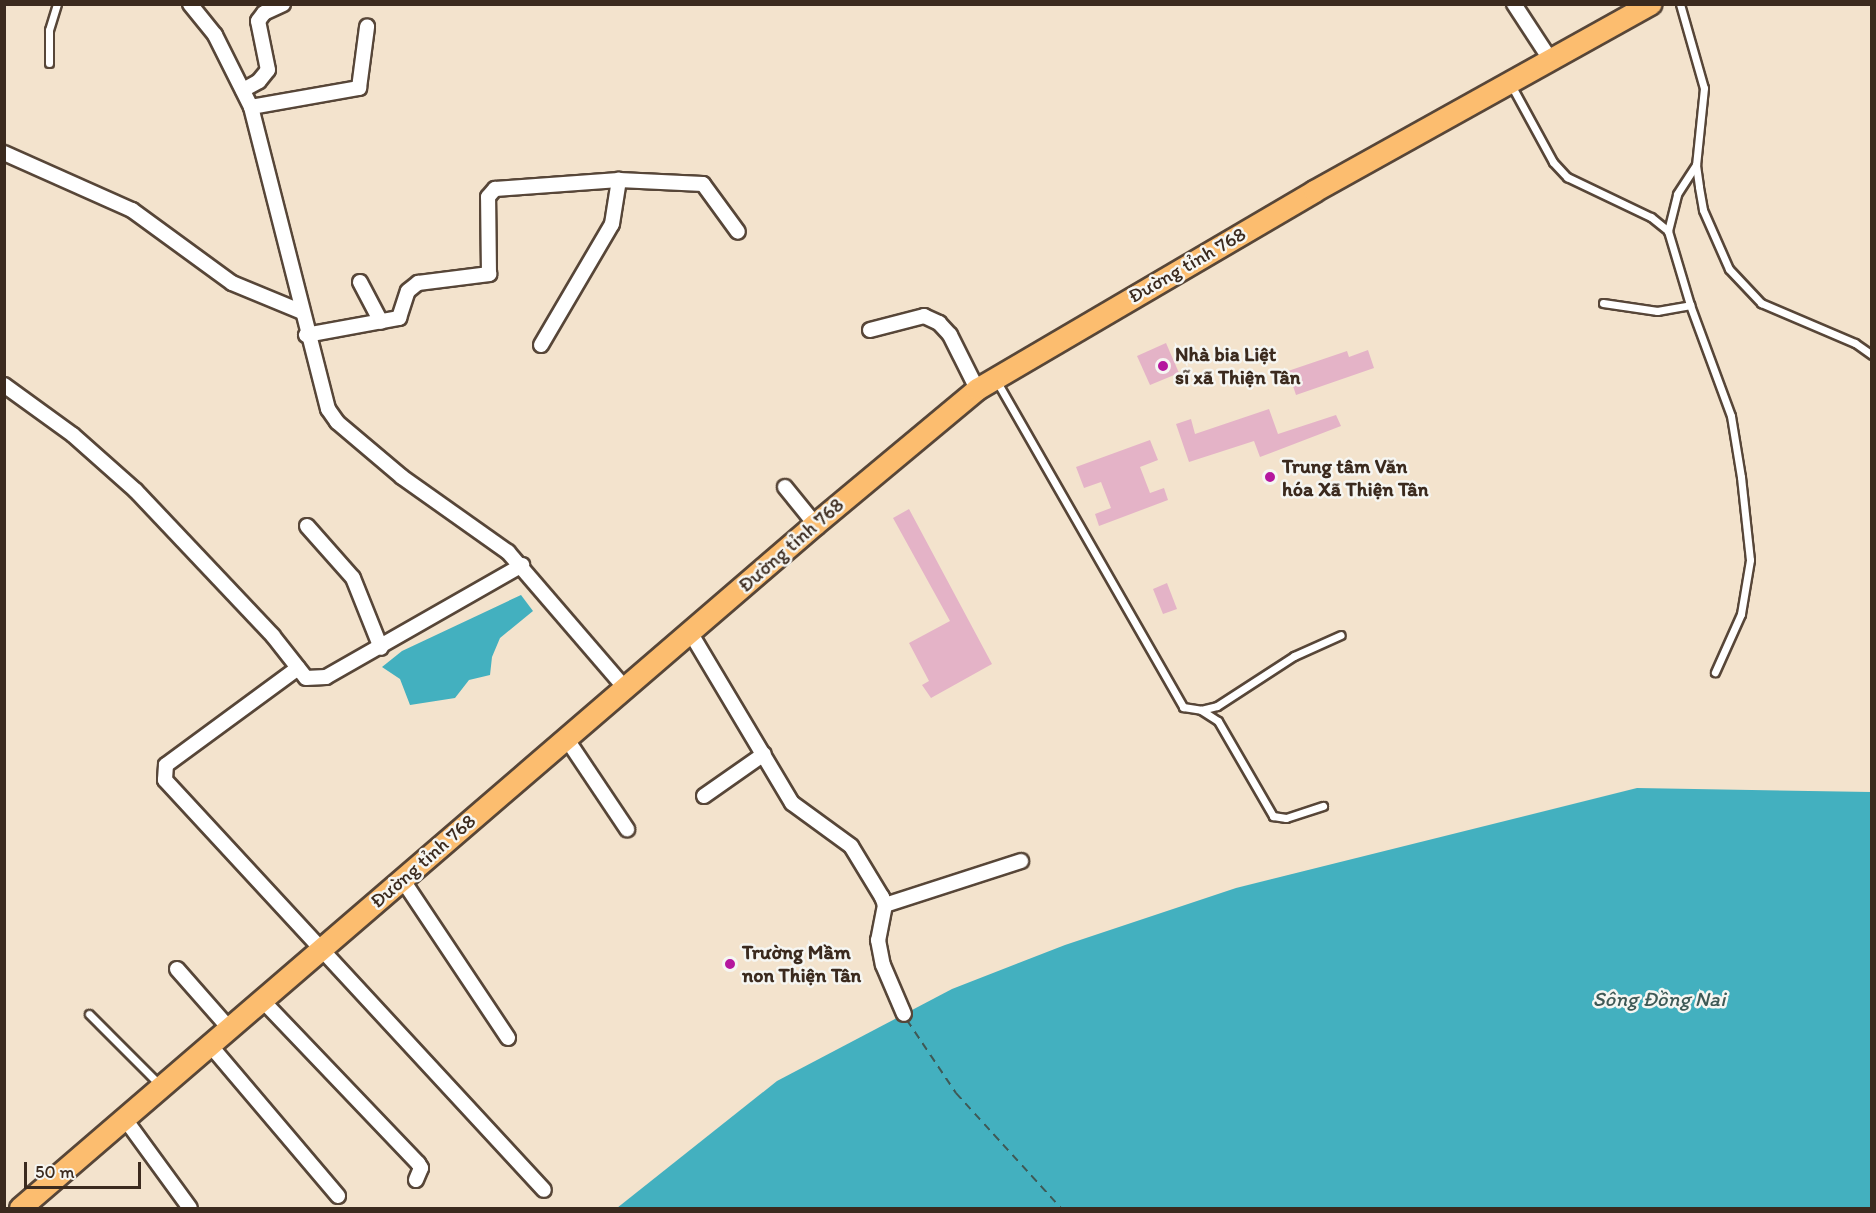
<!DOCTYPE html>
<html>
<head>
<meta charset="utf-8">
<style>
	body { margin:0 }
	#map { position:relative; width:1876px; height:1213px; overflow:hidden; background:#f3e3cd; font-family:Itim,sans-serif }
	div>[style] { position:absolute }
	.water>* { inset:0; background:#43b0bf }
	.ferry>* { height:1.5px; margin-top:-0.75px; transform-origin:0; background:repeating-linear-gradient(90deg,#3e5956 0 8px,transparent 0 14px) }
	.building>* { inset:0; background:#e4b3c7 }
	.roads { filter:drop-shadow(2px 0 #574638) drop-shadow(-2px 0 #574638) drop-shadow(0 2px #574638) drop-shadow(0 -2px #574638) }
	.service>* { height:7px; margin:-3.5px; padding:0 3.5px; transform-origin:3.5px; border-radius:3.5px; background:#fff }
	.minor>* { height:14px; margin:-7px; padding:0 7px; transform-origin:7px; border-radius:7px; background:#fff }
	.primary>* { height:21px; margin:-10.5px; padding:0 10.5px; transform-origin:10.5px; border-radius:10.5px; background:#fcbd6f }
	.dots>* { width:16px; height:16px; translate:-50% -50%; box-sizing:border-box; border:3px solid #f6f6f2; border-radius:50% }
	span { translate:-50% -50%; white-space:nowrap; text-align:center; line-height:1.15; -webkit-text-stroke:5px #f6f6f2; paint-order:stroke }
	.street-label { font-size:20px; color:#3b2a1e }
	.poi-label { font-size:20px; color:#3b2a1e; font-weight:700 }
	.left { translate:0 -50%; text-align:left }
	.water-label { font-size:21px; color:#3e5956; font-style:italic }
	.frame { position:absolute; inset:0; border:6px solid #3b2a1e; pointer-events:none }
	.scale { position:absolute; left:24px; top:1162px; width:117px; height:27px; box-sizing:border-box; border:3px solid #3b2a1e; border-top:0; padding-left:8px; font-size:18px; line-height:21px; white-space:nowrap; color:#3b2a1e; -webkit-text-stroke:4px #f6f6f2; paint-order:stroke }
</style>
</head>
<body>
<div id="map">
	<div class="water">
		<div style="clip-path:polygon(521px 595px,533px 611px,500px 638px,492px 657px,490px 675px,469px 680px,455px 698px,410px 705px,400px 679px,382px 667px,402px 651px)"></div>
		<div style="clip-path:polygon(1637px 788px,1871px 792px,1871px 1208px,617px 1208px,777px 1081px,952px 989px,1065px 945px,1236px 888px)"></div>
	</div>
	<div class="ferry">
		<div style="left:907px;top:1020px;width:88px;rotate:56.1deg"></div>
		<div style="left:956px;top:1093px;width:156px;rotate:47.6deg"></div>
	</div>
	<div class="building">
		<div style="clip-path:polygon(1166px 343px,1179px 373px,1150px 385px,1137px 356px)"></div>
		<div style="clip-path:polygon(1368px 350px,1374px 368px,1296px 395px,1288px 371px,1347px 351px,1349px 357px)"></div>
		<div style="clip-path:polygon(1269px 409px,1278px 434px,1336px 415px,1341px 426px,1260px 457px,1254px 441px,1189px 462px,1176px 424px,1191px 419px,1195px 434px)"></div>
		<div style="clip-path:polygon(1150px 440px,1158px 460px,1140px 467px,1150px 493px,1164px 488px,1168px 500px,1099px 526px,1095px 514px,1111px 508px,1101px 482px,1084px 488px,1076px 467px)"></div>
		<div style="clip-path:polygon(909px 509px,992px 664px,931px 698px,922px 685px,929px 681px,909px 643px,950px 621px,893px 518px)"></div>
		<div style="clip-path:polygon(1167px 583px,1177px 609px,1163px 614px,1153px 589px)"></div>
	</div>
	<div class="roads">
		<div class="service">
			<div style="left:1680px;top:4px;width:87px;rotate:74.1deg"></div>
			<div style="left:1704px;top:88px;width:77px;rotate:95.9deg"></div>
			<div style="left:1696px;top:165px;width:22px;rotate:82deg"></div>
			<div style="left:1699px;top:187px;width:23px;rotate:80deg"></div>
			<div style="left:1703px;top:210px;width:64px;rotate:66.2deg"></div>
			<div style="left:1729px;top:269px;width:47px;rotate:46.7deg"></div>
			<div style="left:1761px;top:303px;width:102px;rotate:23.1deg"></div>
			<div style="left:1855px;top:343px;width:21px;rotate:35deg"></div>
			<div style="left:49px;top:63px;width:33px;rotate:-90deg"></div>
			<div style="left:49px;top:30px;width:27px;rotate:-73deg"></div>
			<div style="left:1510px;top:83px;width:90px;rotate:61.4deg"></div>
			<div style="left:1553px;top:162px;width:21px;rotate:47deg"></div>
			<div style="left:1567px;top:177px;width:93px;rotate:25.5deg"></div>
			<div style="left:1651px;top:217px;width:22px;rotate:39deg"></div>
			<div style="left:1668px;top:231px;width:77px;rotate:73.4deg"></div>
			<div style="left:1690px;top:305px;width:118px;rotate:69.7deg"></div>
			<div style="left:1731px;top:416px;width:62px;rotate:80.7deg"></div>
			<div style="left:1741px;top:477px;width:83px;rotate:83.8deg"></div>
			<div style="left:1750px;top:560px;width:55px;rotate:99.5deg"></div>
			<div style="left:1741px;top:614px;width:64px;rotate:114.1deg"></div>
			<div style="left:1668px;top:231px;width:38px;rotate:-76deg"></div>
			<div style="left:1677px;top:194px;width:35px;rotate:-57deg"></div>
			<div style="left:1603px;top:303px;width:55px;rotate:8.4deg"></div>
			<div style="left:1657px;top:311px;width:34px;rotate:-10deg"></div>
			<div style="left:996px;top:380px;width:377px;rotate:60.2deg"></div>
			<div style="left:1183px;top:707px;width:18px;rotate:9deg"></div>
			<div style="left:1201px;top:710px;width:16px;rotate:-14deg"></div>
			<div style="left:1217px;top:706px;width:92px;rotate:-33deg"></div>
			<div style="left:1294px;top:656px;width:51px;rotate:-24.1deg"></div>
			<div style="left:1201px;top:710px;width:20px;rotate:33deg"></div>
			<div style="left:1218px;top:721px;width:110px;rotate:59.9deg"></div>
			<div style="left:1273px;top:816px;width:13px;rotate:9deg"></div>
			<div style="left:1286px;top:818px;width:39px;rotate:-18deg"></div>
			<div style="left:89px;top:1014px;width:100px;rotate:45deg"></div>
		</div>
		<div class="minor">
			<div style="left:190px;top:4px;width:40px;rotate:51deg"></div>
			<div style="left:215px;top:35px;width:80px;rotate:63.4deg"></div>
			<div style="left:251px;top:107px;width:312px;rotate:75.7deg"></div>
			<div style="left:328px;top:409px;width:16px;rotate:55deg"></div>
			<div style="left:337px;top:422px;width:85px;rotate:40.2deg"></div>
			<div style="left:402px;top:477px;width:130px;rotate:35.3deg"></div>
			<div style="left:508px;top:552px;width:179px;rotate:49.3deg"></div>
			<div style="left:1514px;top:4px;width:66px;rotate:56.8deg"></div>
			<div style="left:243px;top:90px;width:18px;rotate:-29deg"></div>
			<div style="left:259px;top:81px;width:14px;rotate:-51deg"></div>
			<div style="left:268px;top:70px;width:50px;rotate:-101.5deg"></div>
			<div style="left:258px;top:21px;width:10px;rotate:-53deg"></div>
			<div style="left:264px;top:13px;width:21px;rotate:-25deg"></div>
			<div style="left:251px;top:107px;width:110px;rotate:-10deg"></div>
			<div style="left:359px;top:88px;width:62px;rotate:-82.5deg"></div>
			<div style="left:4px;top:153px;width:140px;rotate:24deg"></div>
			<div style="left:132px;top:210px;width:124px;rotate:36.1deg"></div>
			<div style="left:232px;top:283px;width:74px;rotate:22.4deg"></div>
			<div style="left:360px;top:282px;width:45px;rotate:62.3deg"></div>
			<div style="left:870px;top:330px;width:56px;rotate:-14.5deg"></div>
			<div style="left:924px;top:316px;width:17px;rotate:25deg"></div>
			<div style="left:939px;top:323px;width:16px;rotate:47deg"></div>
			<div style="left:950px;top:335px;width:60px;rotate:63.4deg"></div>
			<div style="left:306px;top:335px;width:95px;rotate:-10.4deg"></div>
			<div style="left:399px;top:318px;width:28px;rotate:-72deg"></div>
			<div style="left:408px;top:291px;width:13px;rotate:-39deg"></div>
			<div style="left:418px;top:283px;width:72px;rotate:-7.2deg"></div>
			<div style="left:489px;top:274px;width:77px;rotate:-90.7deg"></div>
			<div style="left:488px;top:197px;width:11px;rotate:-49deg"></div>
			<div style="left:495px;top:189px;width:124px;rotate:-4.2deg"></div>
			<div style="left:619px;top:180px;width:84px;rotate:2.7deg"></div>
			<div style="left:703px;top:184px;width:59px;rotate:53.9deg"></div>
			<div style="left:541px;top:345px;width:140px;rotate:-59.6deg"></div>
			<div style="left:612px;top:224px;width:45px;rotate:-81deg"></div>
			<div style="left:4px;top:385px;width:85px;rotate:35.9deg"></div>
			<div style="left:73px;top:435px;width:84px;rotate:41.6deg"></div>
			<div style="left:136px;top:491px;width:199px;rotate:46.6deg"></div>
			<div style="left:273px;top:636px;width:53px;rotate:51.8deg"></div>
			<div style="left:306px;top:678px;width:20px;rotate:-3deg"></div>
			<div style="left:326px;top:677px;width:226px;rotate:-29.7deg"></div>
			<div style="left:785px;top:487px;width:48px;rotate:51deg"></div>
			<div style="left:307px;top:526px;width:69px;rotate:48.5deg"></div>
			<div style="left:353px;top:578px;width:75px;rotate:68.2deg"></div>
			<div style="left:690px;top:632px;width:199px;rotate:59.2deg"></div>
			<div style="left:792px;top:803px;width:73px;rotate:36.1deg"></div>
			<div style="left:851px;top:846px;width:60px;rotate:58.7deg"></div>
			<div style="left:882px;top:897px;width:9px;rotate:69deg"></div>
			<div style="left:885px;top:905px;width:36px;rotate:101deg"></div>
			<div style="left:878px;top:940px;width:25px;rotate:79deg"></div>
			<div style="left:883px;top:965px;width:53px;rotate:66.8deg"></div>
			<div style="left:298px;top:668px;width:164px;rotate:143.7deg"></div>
			<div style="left:166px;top:765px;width:15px;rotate:94deg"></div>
			<div style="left:165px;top:780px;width:558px;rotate:47.25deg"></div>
			<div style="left:566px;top:738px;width:110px;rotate:56.2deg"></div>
			<div style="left:704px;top:796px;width:73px;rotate:-35deg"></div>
			<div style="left:402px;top:879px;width:191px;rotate:56.3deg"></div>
			<div style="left:885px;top:905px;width:143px;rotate:-17.9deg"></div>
			<div style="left:177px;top:969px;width:79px;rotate:48.6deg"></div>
			<div style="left:262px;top:1000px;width:226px;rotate:46.3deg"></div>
			<div style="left:418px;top:1163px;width:6px;rotate:59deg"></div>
			<div style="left:421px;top:1168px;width:13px;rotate:113deg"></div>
			<div style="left:210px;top:1045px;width:198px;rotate:49.7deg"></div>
			<div style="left:125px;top:1119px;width:110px;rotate:53.9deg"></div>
		</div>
		<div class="primary">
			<div style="left:20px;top:1208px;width:1049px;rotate:-40.71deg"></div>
			<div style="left:815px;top:524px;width:211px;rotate:-39.8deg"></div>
			<div style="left:977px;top:389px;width:391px;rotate:-30.4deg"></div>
			<div style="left:1314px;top:191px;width:385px;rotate:-29.1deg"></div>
		</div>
	</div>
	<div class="dots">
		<div style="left:1163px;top:366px;background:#b5179e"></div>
		<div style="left:1270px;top:477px;background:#b5179e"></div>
		<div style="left:730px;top:964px;background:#b5179e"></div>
	</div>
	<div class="street-label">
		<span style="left:1187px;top:265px;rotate:-30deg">Đường tỉnh 768</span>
		<span style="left:791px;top:545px;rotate:-41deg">Đường tỉnh 768</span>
		<span style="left:423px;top:861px;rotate:-41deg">Đường tỉnh 768</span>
	</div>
	<div class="poi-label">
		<span class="left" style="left:1175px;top:366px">Nhà bia Liệt<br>sĩ xã Thiện Tân</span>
		<span class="left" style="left:1282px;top:478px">Trung tâm Văn<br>hóa Xã Thiện Tân</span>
		<span class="left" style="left:742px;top:964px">Trường Mầm<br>non Thiện Tân</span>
	</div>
	<div class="water-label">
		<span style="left:1659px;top:999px">Sông Đồng Nai</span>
	</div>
	<div class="frame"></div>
	<div class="scale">50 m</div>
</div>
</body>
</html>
